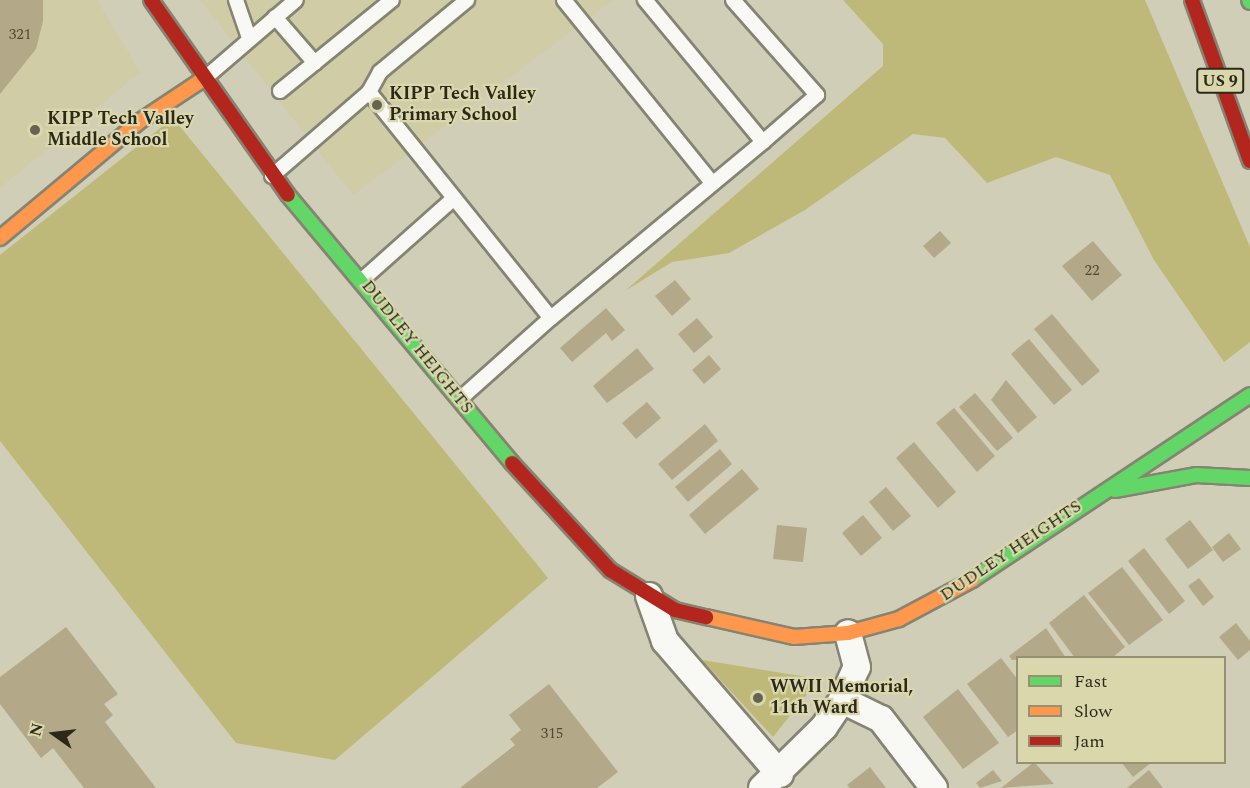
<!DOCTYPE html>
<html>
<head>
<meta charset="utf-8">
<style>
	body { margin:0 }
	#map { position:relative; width:1250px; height:788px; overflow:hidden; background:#d0ceb6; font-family:Spectral,serif }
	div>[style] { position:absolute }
	.built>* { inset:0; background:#cfcca6 }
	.green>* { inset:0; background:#beb979 }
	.building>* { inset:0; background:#b3a988 }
	.roads { filter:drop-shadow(2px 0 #858472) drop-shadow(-2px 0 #858472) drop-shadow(0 2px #858472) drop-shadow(0 -2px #858472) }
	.lane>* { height:14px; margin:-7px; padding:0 7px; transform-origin:7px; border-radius:7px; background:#f8f8f4 }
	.street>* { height:26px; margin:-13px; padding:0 13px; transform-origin:13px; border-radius:13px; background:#f8f8f4 }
	.fast>* { height:14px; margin:-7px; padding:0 7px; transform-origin:7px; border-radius:7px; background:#63d668 }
	.slow>* { height:14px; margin:-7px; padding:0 7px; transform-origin:7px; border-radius:7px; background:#ff974d }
	.jam>* { height:14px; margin:-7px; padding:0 7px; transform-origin:7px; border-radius:7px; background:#b3261e }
	.dots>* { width:16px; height:16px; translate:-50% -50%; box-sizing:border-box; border:3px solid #dad7ac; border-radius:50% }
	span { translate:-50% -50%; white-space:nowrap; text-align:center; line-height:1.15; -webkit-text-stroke:4.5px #dad7ac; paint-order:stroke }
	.number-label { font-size:15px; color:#4d4a36 }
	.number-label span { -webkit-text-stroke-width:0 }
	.shield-label span { padding:2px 4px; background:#dad7ac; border:2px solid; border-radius:4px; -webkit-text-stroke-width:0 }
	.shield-label { font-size:16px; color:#2b2a1a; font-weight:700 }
	.poi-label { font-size:18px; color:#2b2a1a; font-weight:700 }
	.left { translate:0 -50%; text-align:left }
	.street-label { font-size:18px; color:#2b2a1a }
	.legend { position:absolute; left:1016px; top:656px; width:210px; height:108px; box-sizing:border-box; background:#dad7ac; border:2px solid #949272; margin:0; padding:8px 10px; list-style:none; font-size:18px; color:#2b2a1a }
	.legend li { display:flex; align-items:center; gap:12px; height:30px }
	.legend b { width:30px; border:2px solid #949272 }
	.north { position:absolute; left:24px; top:704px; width:60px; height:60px; -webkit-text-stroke:4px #dad7ac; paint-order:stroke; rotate:284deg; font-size:16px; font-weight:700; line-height:24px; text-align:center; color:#2b2a1a }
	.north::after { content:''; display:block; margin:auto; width:21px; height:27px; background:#2b2a1a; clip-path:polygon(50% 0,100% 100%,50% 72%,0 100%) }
</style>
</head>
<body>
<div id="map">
	<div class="built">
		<div style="clip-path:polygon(0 0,97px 0,140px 72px,0 188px)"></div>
		<div style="clip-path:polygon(200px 0,613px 0,353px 195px)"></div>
	</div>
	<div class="green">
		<div style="clip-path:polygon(843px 0,1145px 0,1250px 247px,1250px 342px,1224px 362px,1154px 260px,1110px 175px,1056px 157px,987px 183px,945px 138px,913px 134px,805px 210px,729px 253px,672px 262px,625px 291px,883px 66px,883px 44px)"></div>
		<div style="clip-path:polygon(173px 118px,548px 578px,335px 760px,236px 743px,0 441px,0 255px)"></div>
		<div style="clip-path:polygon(702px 660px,819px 679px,773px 737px)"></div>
	</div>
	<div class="building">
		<div style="clip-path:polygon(0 0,43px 0,43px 21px,36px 49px,0 94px)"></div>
		<div style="clip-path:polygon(940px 231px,951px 243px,934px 258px,923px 246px)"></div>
		<div style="clip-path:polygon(1093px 241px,1122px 275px,1092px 301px,1062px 266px)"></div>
		<div style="clip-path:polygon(675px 280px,691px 299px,672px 316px,655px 296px)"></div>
		<div style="clip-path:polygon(606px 308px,625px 330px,612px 341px,606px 333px,572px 362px,560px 348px)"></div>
		<div style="clip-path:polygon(1052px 314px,1100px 371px,1082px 386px,1034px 329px)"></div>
		<div style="clip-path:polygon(697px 318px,713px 337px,694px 353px,678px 334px)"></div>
		<div style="clip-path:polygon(1029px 339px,1072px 390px,1054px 405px,1011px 354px)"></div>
		<div style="clip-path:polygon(637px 348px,654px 369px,607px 403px,593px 386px)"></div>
		<div style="clip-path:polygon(709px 355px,721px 369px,704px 384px,692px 370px)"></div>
		<div style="clip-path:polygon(1006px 380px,1037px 417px,1018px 433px,991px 400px)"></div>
		<div style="clip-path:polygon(975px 393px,1013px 438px,997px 451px,959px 407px)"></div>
		<div style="clip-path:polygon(647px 402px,661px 418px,636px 439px,622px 423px)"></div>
		<div style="clip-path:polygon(954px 408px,995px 456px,977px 472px,936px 423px)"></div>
		<div style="clip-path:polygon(705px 424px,718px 441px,672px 480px,658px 464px)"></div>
		<div style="clip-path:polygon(914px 442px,956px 492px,938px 508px,896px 458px)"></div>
		<div style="clip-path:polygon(720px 449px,732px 464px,688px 502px,675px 487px)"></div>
		<div style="clip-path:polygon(742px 469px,759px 489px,705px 534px,689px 515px)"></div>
		<div style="clip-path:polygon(886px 487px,911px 516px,893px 531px,869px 502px)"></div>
		<div style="clip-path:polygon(863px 515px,882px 538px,861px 556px,842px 533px)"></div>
		<div style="clip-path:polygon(1190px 520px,1213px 550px,1188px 569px,1165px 539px)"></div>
		<div style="clip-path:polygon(777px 525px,807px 528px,803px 562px,773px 559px)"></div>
		<div style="clip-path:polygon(1229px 533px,1241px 549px,1223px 562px,1212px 547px)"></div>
		<div style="clip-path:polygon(1144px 548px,1185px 601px,1169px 614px,1128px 561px)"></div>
		<div style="clip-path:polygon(1122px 567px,1163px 620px,1129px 645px,1088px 593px)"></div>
		<div style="clip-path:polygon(1199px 578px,1214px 597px,1203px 606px,1188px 586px)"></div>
		<div style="clip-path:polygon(1084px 595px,1125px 647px,1112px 658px,1075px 658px,1049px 623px)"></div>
		<div style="clip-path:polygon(1236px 623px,1250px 641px,1250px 650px,1238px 660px,1219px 637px)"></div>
		<div style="clip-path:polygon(66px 627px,118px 694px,104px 704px,113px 715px,105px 722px,156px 788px,84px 788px,53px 748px,41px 758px,0 704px,0 677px)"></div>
		<div style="clip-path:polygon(1046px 628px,1066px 658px,1012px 660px,1009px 656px)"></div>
		<div style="clip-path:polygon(1001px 658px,1018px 680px,1018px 730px,1008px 737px,967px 684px)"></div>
		<div style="clip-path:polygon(549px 684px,618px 772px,597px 788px,460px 788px,515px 745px,510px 739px,521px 730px,509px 715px)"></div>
		<div style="clip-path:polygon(958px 689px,999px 743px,963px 769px,923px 717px)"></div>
		<div style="clip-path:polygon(1034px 762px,1054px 784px,1001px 788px)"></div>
		<div style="clip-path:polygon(1121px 762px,1152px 762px,1133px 777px)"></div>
		<div style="clip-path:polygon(870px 767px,886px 788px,850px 788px,847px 785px)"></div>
		<div style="clip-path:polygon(993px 770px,1002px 781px,980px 788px,976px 783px)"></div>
		<div style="clip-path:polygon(1149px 770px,1163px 788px,1127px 788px)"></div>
	</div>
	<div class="roads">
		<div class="lane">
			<div style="left:236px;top:0;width:40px;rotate:71.1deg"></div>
			<div style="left:564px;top:0;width:235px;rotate:51deg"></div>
			<div style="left:733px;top:0;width:127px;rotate:48.5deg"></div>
			<div style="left:817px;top:95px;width:72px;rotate:139deg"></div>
			<div style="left:275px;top:17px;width:61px;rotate:49deg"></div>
			<div style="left:204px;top:79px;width:121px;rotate:-40.7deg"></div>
			<div style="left:280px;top:91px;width:144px;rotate:-39.1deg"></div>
			<div style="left:369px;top:92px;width:290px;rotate:51.2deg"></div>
			<div style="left:551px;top:318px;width:276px;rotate:-39.7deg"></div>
			<div style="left:763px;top:142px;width:185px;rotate:-129.7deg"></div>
			<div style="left:272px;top:176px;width:128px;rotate:-40.9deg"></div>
			<div style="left:369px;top:92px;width:23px;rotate:-61deg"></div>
			<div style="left:380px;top:72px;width:113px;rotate:-39.6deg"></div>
			<div style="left:362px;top:280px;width:123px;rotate:-41.7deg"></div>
			<div style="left:460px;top:399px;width:122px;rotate:-41.7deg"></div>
		</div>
		<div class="street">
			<div style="left:649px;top:596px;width:48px;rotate:70.4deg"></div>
			<div style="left:665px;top:641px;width:176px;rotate:49.2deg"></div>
			<div style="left:842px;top:700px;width:43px;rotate:26deg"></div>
			<div style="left:881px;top:719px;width:87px;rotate:52.5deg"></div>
			<div style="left:762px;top:788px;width:87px;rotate:-44.5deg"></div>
			<div style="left:824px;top:727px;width:32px;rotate:-56deg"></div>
			<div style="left:842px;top:700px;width:36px;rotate:-66deg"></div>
			<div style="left:857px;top:667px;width:35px;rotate:-105deg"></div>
		</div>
		<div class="fast">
			<div style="left:1249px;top:0;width:2px;rotate:63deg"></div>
			<div style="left:288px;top:195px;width:349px;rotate:50.1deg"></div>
			<div style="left:1115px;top:490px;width:82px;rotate:-10.5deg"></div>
			<div style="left:1196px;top:475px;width:54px;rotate:3.2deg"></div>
			<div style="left:972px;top:580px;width:334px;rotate:-33.6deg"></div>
		</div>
		<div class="slow">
			<div style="left:0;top:238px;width:182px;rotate:-39.9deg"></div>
			<div style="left:140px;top:121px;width:74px;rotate:-33.5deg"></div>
			<div style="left:706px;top:617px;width:90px;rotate:12.8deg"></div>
			<div style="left:794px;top:637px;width:54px;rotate:-4.2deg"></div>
			<div style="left:848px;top:633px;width:53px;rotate:-15.4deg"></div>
			<div style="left:899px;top:619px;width:83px;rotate:-28.1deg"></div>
		</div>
		<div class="jam">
			<div style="left:151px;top:0;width:238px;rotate:54.9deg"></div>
			<div style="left:1192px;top:0;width:171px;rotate:70.2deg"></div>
			<div style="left:512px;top:463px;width:145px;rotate:47.5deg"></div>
			<div style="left:610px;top:570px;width:76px;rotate:31.6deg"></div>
			<div style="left:675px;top:610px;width:32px;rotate:13deg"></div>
		</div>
	</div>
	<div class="dots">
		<div style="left:377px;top:105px;background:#656351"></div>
		<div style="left:35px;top:130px;background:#656351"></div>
		<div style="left:758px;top:698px;background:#656351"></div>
	</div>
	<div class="number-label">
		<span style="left:20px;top:35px">321</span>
		<span style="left:1092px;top:271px">22</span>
		<span style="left:552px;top:734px">315</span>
	</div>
	<div class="shield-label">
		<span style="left:1220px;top:81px">US 9</span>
	</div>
	<div class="poi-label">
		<span class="left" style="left:389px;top:105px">KIPP Tech Valley<br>Primary School</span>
		<span class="left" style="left:47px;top:130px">KIPP Tech Valley<br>Middle School</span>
		<span class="left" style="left:770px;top:698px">WWII Memorial,<br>11th Ward</span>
	</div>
	<div class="street-label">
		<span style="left:417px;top:347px;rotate:51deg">DUDLEY HEIGHTS</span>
		<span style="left:1011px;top:551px;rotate:-34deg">DUDLEY HEIGHTS</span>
	</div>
	<ul class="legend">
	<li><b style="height:8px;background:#63d668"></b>Fast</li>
	<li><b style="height:8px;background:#ff974d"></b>Slow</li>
	<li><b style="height:8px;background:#b3261e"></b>Jam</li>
	</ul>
	<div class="north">N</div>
</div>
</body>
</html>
